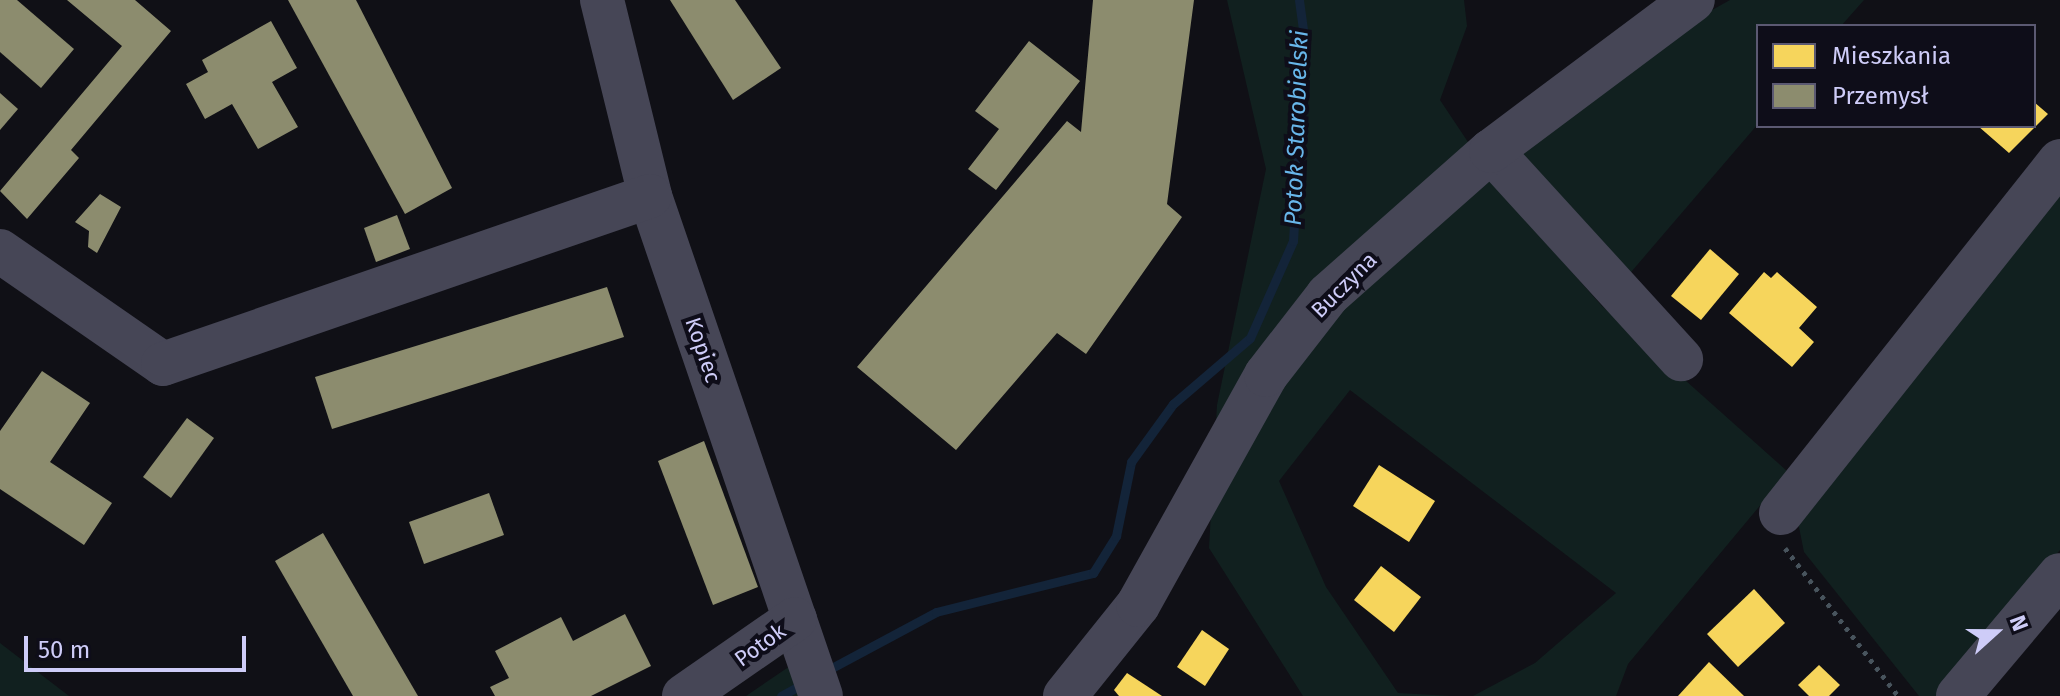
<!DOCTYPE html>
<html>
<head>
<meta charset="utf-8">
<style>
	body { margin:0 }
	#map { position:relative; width:2060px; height:696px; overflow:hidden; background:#101016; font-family:"Fira Sans",sans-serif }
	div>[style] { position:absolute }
	.green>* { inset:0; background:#11201f }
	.homes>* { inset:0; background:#f6d55c }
	.industry>* { inset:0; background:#8c8c6e }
	.stream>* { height:9px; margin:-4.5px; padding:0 4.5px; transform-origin:4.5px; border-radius:4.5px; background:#132439 }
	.path>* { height:5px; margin-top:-2.5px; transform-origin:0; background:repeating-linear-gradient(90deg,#48545d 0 4px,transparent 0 10px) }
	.minor>* { height:44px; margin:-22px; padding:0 22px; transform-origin:22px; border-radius:22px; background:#464656 }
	span { translate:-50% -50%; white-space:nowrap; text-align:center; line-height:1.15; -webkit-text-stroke:8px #0e0d19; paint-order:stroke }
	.street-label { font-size:22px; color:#ceccf8 }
	.water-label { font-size:24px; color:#68b6ea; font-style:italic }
	.legend { position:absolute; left:1756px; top:24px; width:280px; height:104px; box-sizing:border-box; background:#0e0d19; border:2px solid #5b5972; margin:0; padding:10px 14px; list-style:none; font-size:24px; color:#ceccf8 }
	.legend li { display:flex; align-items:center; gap:16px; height:40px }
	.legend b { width:40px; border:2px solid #5b5972 }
	.north { position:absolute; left:1956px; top:592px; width:80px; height:80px; -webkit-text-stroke:6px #0e0d19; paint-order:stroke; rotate:69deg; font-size:22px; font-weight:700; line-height:32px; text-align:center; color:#ceccf8 }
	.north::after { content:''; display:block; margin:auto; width:28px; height:36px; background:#ceccf8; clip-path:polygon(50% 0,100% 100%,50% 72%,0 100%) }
	.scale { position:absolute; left:24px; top:636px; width:222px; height:36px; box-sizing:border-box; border:4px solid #ceccf8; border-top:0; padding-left:10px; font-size:24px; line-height:28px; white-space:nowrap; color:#ceccf8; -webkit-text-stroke:6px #0e0d19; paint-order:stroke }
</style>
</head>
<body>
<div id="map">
	<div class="green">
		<div style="clip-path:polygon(1227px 0,1464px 0,1467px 26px,1440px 100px,1470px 145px,1507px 199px,1602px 306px,1788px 472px,1628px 664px,1616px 696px,1473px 696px,1535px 663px,1616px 593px,1350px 390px,1279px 481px,1326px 587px,1398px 693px,1452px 696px,1303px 696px,1209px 548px,1217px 405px,1266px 169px)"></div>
		<div style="clip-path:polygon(1730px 0,1864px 0,1841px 26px,1758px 26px,1758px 124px,1626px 278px,1514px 155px,1689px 23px)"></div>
		<div style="clip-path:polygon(2060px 195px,2060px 550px,1938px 696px,1919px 696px,1804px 552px,1797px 517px)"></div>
		<div style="clip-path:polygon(0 643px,69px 696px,0 696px)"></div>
		<div style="clip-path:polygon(796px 662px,808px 696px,746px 696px)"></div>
	</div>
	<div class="homes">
		<div style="clip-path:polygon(2034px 102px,2048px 114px,2009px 153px,1978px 126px,2034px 126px)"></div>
		<div style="clip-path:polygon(1710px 249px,1739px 274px,1701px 320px,1671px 296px)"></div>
		<div style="clip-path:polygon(1764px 272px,1771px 278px,1777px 272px,1817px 307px,1799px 328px,1814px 342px,1792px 367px,1729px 313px)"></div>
		<div style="clip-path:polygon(1379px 465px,1435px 501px,1409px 542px,1353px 506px)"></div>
		<div style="clip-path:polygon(1381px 566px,1421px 597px,1394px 632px,1354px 600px)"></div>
		<div style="clip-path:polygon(1754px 589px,1785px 623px,1738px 667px,1707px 634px)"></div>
		<div style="clip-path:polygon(1202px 630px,1229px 649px,1205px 686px,1177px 667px)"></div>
		<div style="clip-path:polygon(1709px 662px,1744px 696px,1678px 696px)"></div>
		<div style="clip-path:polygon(1819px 665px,1840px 685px,1829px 696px,1809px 696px,1798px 685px)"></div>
		<div style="clip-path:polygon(1127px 673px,1162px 696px,1119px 696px,1114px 690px)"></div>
	</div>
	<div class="industry">
		<div style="clip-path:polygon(0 0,17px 0,74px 49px,41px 88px,0 52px)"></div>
		<div style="clip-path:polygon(67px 0,135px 0,171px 31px,71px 150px,79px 158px,27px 219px,0 191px,122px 46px)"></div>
		<div style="clip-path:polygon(288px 0,356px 0,452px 188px,405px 214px)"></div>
		<div style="clip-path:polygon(670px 0,735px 0,781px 68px,733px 100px)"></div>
		<div style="clip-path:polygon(1093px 0,1194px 0,1167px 204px,1182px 217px,1086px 354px,1057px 333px,956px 450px,857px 367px,1067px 121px,1081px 132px)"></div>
		<div style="clip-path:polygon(271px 21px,297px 68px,272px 82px,298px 127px,258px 149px,232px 104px,205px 119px,186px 84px,208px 72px,202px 60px)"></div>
		<div style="clip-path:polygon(1029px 41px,1080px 81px,996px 190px,968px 169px,999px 129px,975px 111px)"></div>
		<div style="clip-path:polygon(0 93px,18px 109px,0 130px)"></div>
		<div style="clip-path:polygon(100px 194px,121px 207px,97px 253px,88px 247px,89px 231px,75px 222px)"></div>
		<div style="clip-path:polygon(397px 215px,410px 249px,376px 262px,364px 228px)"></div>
		<div style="clip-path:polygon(607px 287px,624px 337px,332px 429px,315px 377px)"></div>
		<div style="clip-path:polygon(42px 371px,90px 403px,50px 462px,112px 503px,84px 545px,0 489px,0 431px)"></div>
		<div style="clip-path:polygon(187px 418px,214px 438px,171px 498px,143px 477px)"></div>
		<div style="clip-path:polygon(704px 441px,758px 587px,713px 605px,658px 461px)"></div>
		<div style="clip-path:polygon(489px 493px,504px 535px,424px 564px,409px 522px)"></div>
		<div style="clip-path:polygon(323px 533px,418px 696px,353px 696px,275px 561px)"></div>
		<div style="clip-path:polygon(625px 614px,651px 666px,591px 696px,495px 696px,490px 687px,509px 678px,495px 651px,561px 617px,573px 641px)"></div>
	</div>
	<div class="stream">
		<div style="left:826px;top:671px;width:125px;rotate:-28.2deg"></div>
		<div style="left:936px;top:612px;width:162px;rotate:-14deg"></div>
		<div style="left:1093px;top:573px;width:44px;rotate:-58.1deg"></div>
		<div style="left:1116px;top:536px;width:76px;rotate:-78.5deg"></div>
		<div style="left:1131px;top:462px;width:72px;rotate:-54.1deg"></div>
		<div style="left:1173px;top:404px;width:101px;rotate:-40.6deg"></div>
		<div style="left:1250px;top:338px;width:106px;rotate:-66.1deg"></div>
		<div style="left:1293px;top:241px;width:197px;rotate:-86.5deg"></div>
		<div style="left:1305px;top:44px;width:44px;rotate:-97.8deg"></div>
		<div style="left:781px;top:696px;width:29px;rotate:-29deg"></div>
	</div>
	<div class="path">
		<div style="left:1785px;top:548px;width:186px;rotate:52.6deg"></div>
	</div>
	<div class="minor">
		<div style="left:602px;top:0;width:202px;rotate:76.2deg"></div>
		<div style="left:650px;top:196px;width:528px;rotate:71.12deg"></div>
		<div style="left:1491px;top:151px;width:282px;rotate:47.6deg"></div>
		<div style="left:0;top:251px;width:198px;rotate:34.7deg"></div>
		<div style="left:163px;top:364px;width:515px;rotate:-19.03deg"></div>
		<div style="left:1781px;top:513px;width:449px;rotate:-51.6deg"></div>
		<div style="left:684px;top:696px;width:135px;rotate:-34.7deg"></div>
		<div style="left:1065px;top:696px;width:117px;rotate:-51.3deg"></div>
		<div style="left:1138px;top:605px;width:263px;rotate:-60.9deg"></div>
		<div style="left:1266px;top:375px;width:101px;rotate:-52.2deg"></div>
		<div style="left:1328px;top:295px;width:217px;rotate:-41.5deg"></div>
		<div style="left:1491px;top:151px;width:252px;rotate:-36.8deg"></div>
		<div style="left:1958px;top:696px;width:158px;rotate:-49.9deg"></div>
	</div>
	<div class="street-label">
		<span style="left:1344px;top:285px;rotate:-45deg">Buczyna</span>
		<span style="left:703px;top:350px;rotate:71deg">Kopiec</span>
		<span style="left:760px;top:645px;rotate:-36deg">Potok</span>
	</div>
	<div class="water-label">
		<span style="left:1297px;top:128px;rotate:-88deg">Potok Starobielski</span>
	</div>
	<ul class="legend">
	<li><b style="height:22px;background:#f6d55c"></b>Mieszkania</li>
	<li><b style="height:22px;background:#8c8c6e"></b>Przemysł</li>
	</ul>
	<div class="north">N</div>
	<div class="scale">50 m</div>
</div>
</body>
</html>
